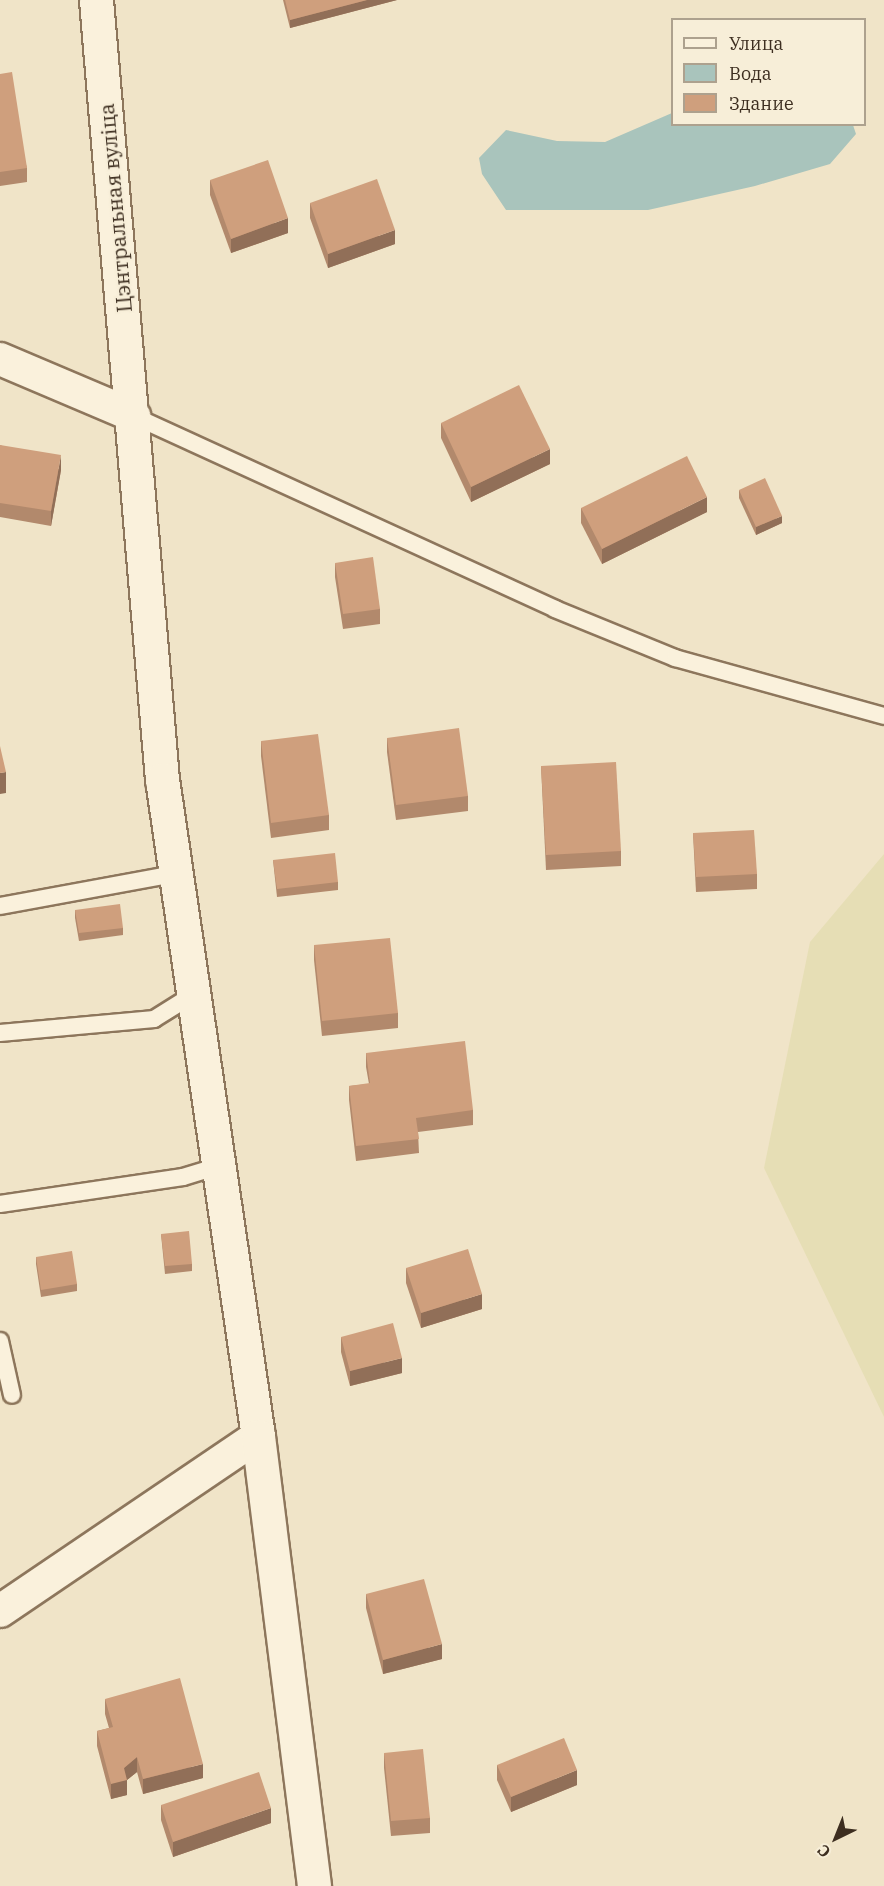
<!DOCTYPE html>
<html>
<head>
<meta charset="utf-8">
<style>
	body { margin:0 }
	#map { position:relative; width:884px; height:1886px; overflow:hidden; background:#f0e4c8; font-family:"IBM Plex Serif",serif }
	div>[style] { position:absolute }
	.farmland>* { inset:0; background:#e6deb5 }
	.water>* { inset:0; background:#a9c4bc }
	.roads { filter:drop-shadow(2px 0 #8d765c) drop-shadow(-2px 0 #8d765c) drop-shadow(0 2px #8d765c) drop-shadow(0 -2px #8d765c) }
	.lane>* { height:16px; margin:-8px; padding:0 8px; transform-origin:8px; border-radius:8px; background:#faf1dc }
	.street>* { height:32px; margin:-16px; padding:0 16px; transform-origin:16px; border-radius:16px; background:#faf1dc }
	.secondary>* { height:33px; margin:-16.5px; padding:0 16.5px; transform-origin:16.5px; border-radius:16.5px; background:#faf1dc }
	.wall>* { inset:0; background:#b2896c }
	.shaded-wall>* { inset:0; background:#916f58 }
	.building>* { inset:0; background:#cf9f7d }
	span { translate:-50% -50%; white-space:nowrap; text-align:center; line-height:1.15; -webkit-text-stroke:4.5px #f7eed8; paint-order:stroke }
	.street-label { font-size:21px; color:#3d2e20 }
	.legend { position:absolute; left:671px; top:18px; width:195px; height:108px; box-sizing:border-box; background:#f7eed8; border:2px solid #ada18e; margin:0; padding:8px 10px; list-style:none; font-size:18px; color:#3d2e20 }
	.legend li { display:flex; align-items:center; gap:12px; height:30px }
	.legend b { width:30px; border:2px solid #ada18e }
	.north { position:absolute; left:806px; top:1808px; width:60px; height:60px; -webkit-text-stroke:4px #f7eed8; paint-order:stroke; rotate:223deg; font-size:16px; font-weight:700; line-height:24px; text-align:center; color:#3d2e20 }
	.north::after { content:''; display:block; margin:auto; width:21px; height:27px; background:#3d2e20; clip-path:polygon(50% 0,100% 100%,50% 72%,0 100%) }
</style>
</head>
<body>
<div id="map">
	<div class="farmland">
		<div style="clip-path:polygon(884px 854px,884px 1417px,764px 1168px,810px 942px)"></div>
	</div>
	<div class="water">
		<div style="clip-path:polygon(672px 113px,672px 124px,853px 125px,856px 134px,830px 164px,755px 186px,648px 210px,506px 210px,482px 174px,479px 158px,506px 130px,557px 141px,605px 142px)"></div>
	</div>
	<div class="roads">
		<div class="lane">
			<div style="left:134px;top:416px;width:463px;rotate:24.6deg"></div>
			<div style="left:555px;top:609px;width:130px;rotate:22.2deg"></div>
			<div style="left:675px;top:658px;width:217px;rotate:15.5deg"></div>
			<div style="left:0;top:906px;width:178px;rotate:-10.4deg"></div>
			<div style="left:0;top:1033px;width:155px;rotate:-5.2deg"></div>
			<div style="left:154px;top:1019px;width:47px;rotate:-32deg"></div>
			<div style="left:0;top:1204px;width:185px;rotate:-8.4deg"></div>
			<div style="left:183px;top:1177px;width:38px;rotate:-17deg"></div>
			<div style="left:0;top:1341px;width:55px;rotate:77.5deg"></div>
		</div>
		<div class="street">
			<div style="left:0;top:359px;width:146px;rotate:23deg"></div>
			<div style="left:0;top:1611px;width:312px;rotate:-34.1deg"></div>
		</div>
		<div class="secondary">
			<div style="left:96px;top:0;width:782px;rotate:85.16deg"></div>
			<div style="left:162px;top:779px;width:664px;rotate:81.69deg"></div>
			<div style="left:258px;top:1436px;width:453px;rotate:82.9deg"></div>
		</div>
	</div>
	<div class="wall">
		<div style="clip-path:polygon(283px 0,397px 0,290px 28px)"></div>
		<div style="clip-path:polygon(0 74px,27px 168px,27px 182px,0 186px)"></div>
		<div style="clip-path:polygon(210px 180px,288px 233px,231px 253px,210px 195px)"></div>
		<div style="clip-path:polygon(310px 203px,395px 244px,328px 268px,310px 218px)"></div>
		<div style="clip-path:polygon(441px 423px,550px 464px,471px 502px,441px 438px)"></div>
		<div style="clip-path:polygon(0 445px,61px 470px,51px 526px,0 517px)"></div>
		<div style="clip-path:polygon(739px 490px,782px 523px,756px 535px,739px 498px)"></div>
		<div style="clip-path:polygon(581px 508px,707px 512px,602px 564px,581px 523px)"></div>
		<div style="clip-path:polygon(335px 563px,380px 609px,380px 624px,343px 629px,335px 577px)"></div>
		<div style="clip-path:polygon(387px 738px,468px 796px,468px 811px,396px 820px,387px 752px)"></div>
		<div style="clip-path:polygon(261px 741px,329px 815px,329px 830px,271px 838px,261px 756px)"></div>
		<div style="clip-path:polygon(541px 766px,621px 851px,621px 866px,546px 870px)"></div>
		<div style="clip-path:polygon(693px 833px,757px 874px,757px 889px,696px 892px)"></div>
		<div style="clip-path:polygon(273px 860px,338px 882px,338px 890px,277px 897px)"></div>
		<div style="clip-path:polygon(75px 910px,123px 928px,123px 935px,79px 941px,75px 918px)"></div>
		<div style="clip-path:polygon(314px 945px,398px 1013px,398px 1028px,322px 1036px,314px 960px)"></div>
		<div style="clip-path:polygon(366px 1053px,473px 1110px,473px 1125px,418px 1132px,419px 1153px,356px 1161px,349px 1100px,349px 1086px,369px 1084px,366px 1067px)"></div>
		<div style="clip-path:polygon(161px 1234px,192px 1264px,192px 1271px,165px 1274px)"></div>
		<div style="clip-path:polygon(36px 1257px,77px 1284px,77px 1291px,41px 1297px,36px 1264px)"></div>
		<div style="clip-path:polygon(406px 1268px,482px 1309px,421px 1328px,406px 1283px)"></div>
		<div style="clip-path:polygon(341px 1337px,402px 1373px,350px 1386px,341px 1352px)"></div>
		<div style="clip-path:polygon(366px 1594px,442px 1659px,383px 1674px,366px 1608px)"></div>
		<div style="clip-path:polygon(105px 1699px,203px 1778px,143px 1794px,137px 1772px,127px 1780px,127px 1795px,111px 1799px,97px 1746px,97px 1731px,109px 1728px,105px 1714px)"></div>
		<div style="clip-path:polygon(384px 1753px,430px 1818px,430px 1833px,391px 1836px,384px 1768px)"></div>
		<div style="clip-path:polygon(497px 1765px,577px 1785px,511px 1812px,497px 1780px)"></div>
		<div style="clip-path:polygon(161px 1805px,271px 1823px,173px 1857px,161px 1820px)"></div>
	</div>
	<div class="shaded-wall">
		<div style="clip-path:polygon(367px 0,397px 0,290px 28px,290px 20px)"></div>
		<div style="clip-path:polygon(288px 218px,288px 233px,231px 253px,231px 239px)"></div>
		<div style="clip-path:polygon(395px 230px,395px 244px,328px 268px,328px 254px)"></div>
		<div style="clip-path:polygon(550px 449px,550px 464px,471px 502px,471px 487px)"></div>
		<div style="clip-path:polygon(61px 455px,61px 470px,51px 526px,51px 511px)"></div>
		<div style="clip-path:polygon(707px 497px,707px 512px,602px 564px,602px 549px)"></div>
		<div style="clip-path:polygon(782px 516px,782px 523px,756px 535px,756px 527px)"></div>
		<div style="clip-path:polygon(6px 772px,6px 793px,0 794px,0 773px)"></div>
		<div style="clip-path:polygon(482px 1294px,482px 1309px,421px 1328px,421px 1313px)"></div>
		<div style="clip-path:polygon(402px 1358px,402px 1373px,350px 1386px,350px 1371px)"></div>
		<div style="clip-path:polygon(442px 1644px,442px 1659px,383px 1674px,383px 1660px)"></div>
		<div style="clip-path:polygon(137px 1757px,137px 1772px,127px 1780px,127px 1795px,111px 1799px,111px 1784px,124px 1768px)"></div>
		<div style="clip-path:polygon(203px 1764px,203px 1778px,143px 1794px,143px 1779px)"></div>
		<div style="clip-path:polygon(577px 1770px,577px 1785px,511px 1812px,511px 1797px)"></div>
		<div style="clip-path:polygon(271px 1808px,271px 1823px,173px 1857px,173px 1842px)"></div>
	</div>
	<div class="building">
		<div style="clip-path:polygon(285px 0,367px 0,290px 20px)"></div>
		<div style="clip-path:polygon(12px 72px,27px 168px,0 172px,0 74px)"></div>
		<div style="clip-path:polygon(268px 160px,288px 218px,231px 239px,210px 180px)"></div>
		<div style="clip-path:polygon(377px 179px,395px 230px,328px 254px,310px 203px)"></div>
		<div style="clip-path:polygon(519px 385px,550px 449px,471px 487px,441px 423px)"></div>
		<div style="clip-path:polygon(0 445px,61px 455px,51px 511px,0 503px)"></div>
		<div style="clip-path:polygon(687px 456px,707px 497px,602px 549px,581px 508px)"></div>
		<div style="clip-path:polygon(765px 478px,782px 516px,756px 527px,739px 490px)"></div>
		<div style="clip-path:polygon(373px 557px,380px 609px,343px 614px,335px 563px)"></div>
		<div style="clip-path:polygon(459px 728px,468px 796px,396px 805px,387px 738px)"></div>
		<div style="clip-path:polygon(318px 734px,329px 815px,271px 823px,261px 741px)"></div>
		<div style="clip-path:polygon(0 746px,6px 772px,0 773px)"></div>
		<div style="clip-path:polygon(616px 762px,621px 851px,546px 855px,541px 766px)"></div>
		<div style="clip-path:polygon(754px 830px,757px 874px,696px 877px,693px 833px)"></div>
		<div style="clip-path:polygon(335px 853px,338px 882px,277px 889px,273px 860px)"></div>
		<div style="clip-path:polygon(120px 904px,123px 928px,79px 933px,75px 910px)"></div>
		<div style="clip-path:polygon(390px 938px,398px 1013px,322px 1021px,314px 945px)"></div>
		<div style="clip-path:polygon(465px 1041px,473px 1110px,416px 1118px,419px 1139px,356px 1146px,349px 1086px,370px 1083px,366px 1053px)"></div>
		<div style="clip-path:polygon(189px 1231px,192px 1264px,165px 1266px,161px 1234px)"></div>
		<div style="clip-path:polygon(468px 1249px,482px 1294px,421px 1313px,406px 1268px)"></div>
		<div style="clip-path:polygon(72px 1251px,77px 1284px,41px 1290px,36px 1257px)"></div>
		<div style="clip-path:polygon(393px 1323px,402px 1358px,350px 1371px,341px 1337px)"></div>
		<div style="clip-path:polygon(424px 1579px,442px 1644px,383px 1660px,366px 1594px)"></div>
		<div style="clip-path:polygon(180px 1678px,203px 1764px,143px 1779px,137px 1757px,124px 1768px,127px 1780px,111px 1784px,97px 1731px,113px 1727px,105px 1699px)"></div>
		<div style="clip-path:polygon(564px 1738px,577px 1770px,511px 1797px,497px 1765px)"></div>
		<div style="clip-path:polygon(423px 1749px,430px 1818px,391px 1821px,384px 1753px)"></div>
		<div style="clip-path:polygon(259px 1772px,271px 1808px,173px 1842px,161px 1805px)"></div>
	</div>
	<div class="street-label">
		<span style="left:115px;top:208px;rotate:-95deg">Цэнтральная вуліца</span>
	</div>
	<ul class="legend">
	<li><b style="height:8px;background:#faf1dc"></b>Улица</li>
	<li><b style="height:16px;background:#a9c4bc"></b>Вода</li>
	<li><b style="height:16px;background:#cf9f7d"></b>Здание</li>
	</ul>
	<div class="north">С</div>
</div>
</body>
</html>
